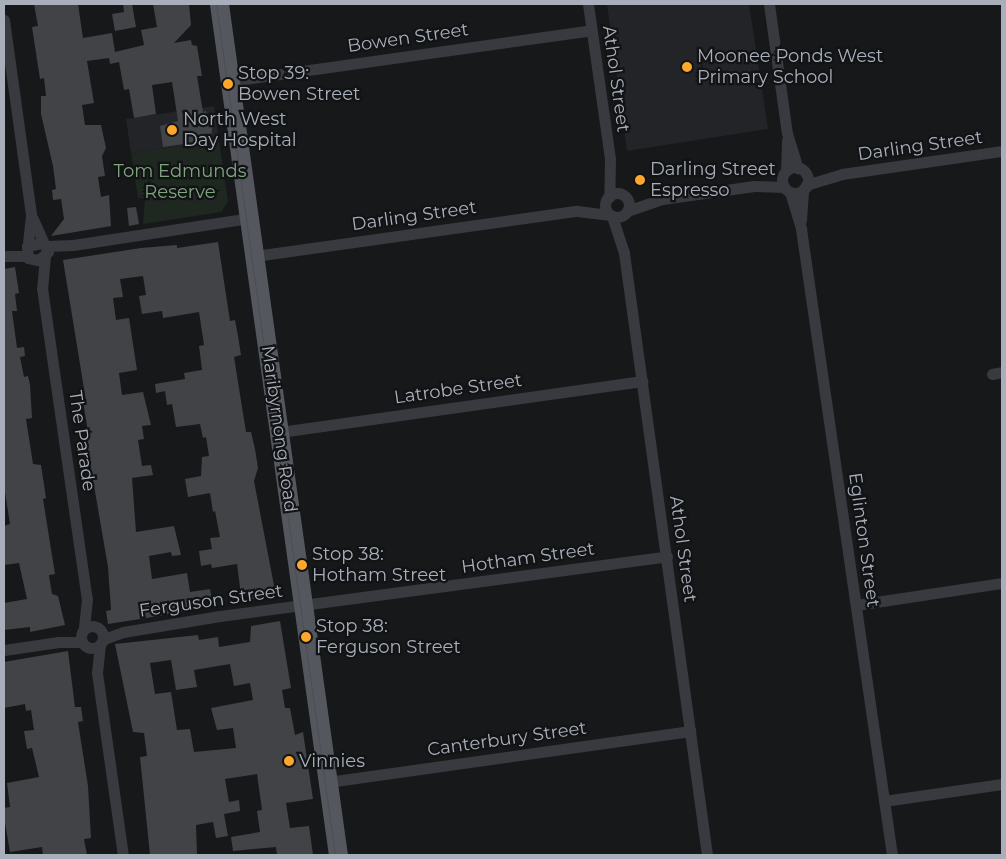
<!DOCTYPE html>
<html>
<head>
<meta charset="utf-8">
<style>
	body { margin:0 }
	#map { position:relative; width:1006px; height:859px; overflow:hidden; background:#17181a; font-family:Montserrat,sans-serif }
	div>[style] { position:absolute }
	.built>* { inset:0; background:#232427 }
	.green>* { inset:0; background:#1f2820 }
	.building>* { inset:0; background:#414347 }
	.minor>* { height:11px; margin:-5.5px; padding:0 5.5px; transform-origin:5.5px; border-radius:5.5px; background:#383a3f }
	.minor>.ring { margin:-5.5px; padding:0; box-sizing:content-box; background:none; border:11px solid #383a3f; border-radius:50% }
	.primary>* { height:19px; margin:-9.5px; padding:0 9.5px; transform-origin:9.5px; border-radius:9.5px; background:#54575e }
	.tram>* { height:1px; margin:-0.5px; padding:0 0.5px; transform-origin:0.5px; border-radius:0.5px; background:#4b4e54 }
	.dots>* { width:14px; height:14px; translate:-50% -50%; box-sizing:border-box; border:2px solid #121315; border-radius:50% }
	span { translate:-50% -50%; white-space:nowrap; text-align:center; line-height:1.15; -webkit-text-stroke:4.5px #121315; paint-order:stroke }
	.street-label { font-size:18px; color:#a9afba }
	.poi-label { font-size:18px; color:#a9afba }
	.left { translate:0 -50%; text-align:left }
	.park-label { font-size:18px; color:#7fa67f }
	.frame { position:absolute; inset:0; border:5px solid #a9afba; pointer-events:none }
</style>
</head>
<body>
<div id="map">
	<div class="built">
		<div style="clip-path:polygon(607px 4px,749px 4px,768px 129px,627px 151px)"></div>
		<div style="clip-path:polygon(214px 106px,219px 141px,131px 153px,126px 119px)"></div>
	</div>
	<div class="green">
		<div style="clip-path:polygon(219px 141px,228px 202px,221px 212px,143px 224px,145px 198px,138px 198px,131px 153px)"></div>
	</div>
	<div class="building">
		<div style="clip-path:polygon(34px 4px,78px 4px,83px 38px,112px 33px,115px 52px,144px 45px,141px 30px,157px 27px,153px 4px,189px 4px,191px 25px,174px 43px,191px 40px,192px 45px,197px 46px,202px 76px,197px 76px,203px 112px,206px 111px,207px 117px,213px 117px,211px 140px,163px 147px,160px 126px,178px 121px,172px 82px,152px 85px,156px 114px,134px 118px,129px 89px,124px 90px,119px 62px,110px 64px,109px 58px,87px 61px,94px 103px,82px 105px,85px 125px,101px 125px,106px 148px,102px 156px,105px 176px,98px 177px,101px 197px,109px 195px,111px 226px,51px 236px,64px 219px,61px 199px,53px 200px,52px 190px,56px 189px,53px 166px,41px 114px,41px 96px,46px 96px,44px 78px,40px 79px,32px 27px,38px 26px)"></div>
		<div style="clip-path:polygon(123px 4px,132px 4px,136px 27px,115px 31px,112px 14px,124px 12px)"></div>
		<div style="clip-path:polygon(136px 207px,139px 224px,129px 226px,127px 208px)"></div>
		<div style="clip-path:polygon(218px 242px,230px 321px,235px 320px,238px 336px,241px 355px,234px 357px,246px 432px,251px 432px,255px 449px,258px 468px,254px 481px,276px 596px,257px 600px,252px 599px,251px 594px,241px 595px,237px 564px,212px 568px,211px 564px,201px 566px,199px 551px,212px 549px,210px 538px,220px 537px,215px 511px,213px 512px,210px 493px,188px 497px,185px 479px,201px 476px,202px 457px,209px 456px,206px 437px,203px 438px,200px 424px,176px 427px,172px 404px,167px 405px,165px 391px,156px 393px,155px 384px,185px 379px,184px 373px,202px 370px,199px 346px,204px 345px,199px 312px,163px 318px,162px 311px,142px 314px,139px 296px,146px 295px,143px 276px,120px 279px,123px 297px,113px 298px,116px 320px,129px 318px,137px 370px,119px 373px,122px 395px,143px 392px,151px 425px,142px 426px,144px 439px,138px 440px,142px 466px,151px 465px,153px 475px,132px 478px,136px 532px,174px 526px,181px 555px,172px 556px,171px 552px,149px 556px,152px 579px,187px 573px,190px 592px,210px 589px,212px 600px,192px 603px,193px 608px,178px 613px,108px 624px,106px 611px,111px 610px,108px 567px,86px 439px,89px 438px,83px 401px,86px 401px,63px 260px,141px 248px,177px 245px,177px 248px)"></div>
		<div style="clip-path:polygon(15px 267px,19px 293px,15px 294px,17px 311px,12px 311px,17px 348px,24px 347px,25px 356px,20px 357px,24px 377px,28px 376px,30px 385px,32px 418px,26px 419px,33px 464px,41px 465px,43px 478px,46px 498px,43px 499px,55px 574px,49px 575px,52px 594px,58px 596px,65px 625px,30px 632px,30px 627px,4px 630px,4px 603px,27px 599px,19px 563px,4px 565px,4px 526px,10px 524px,4px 486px,4px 269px)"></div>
		<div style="clip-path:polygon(evenodd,280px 621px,291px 688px,282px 690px,285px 708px,290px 708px,295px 735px,303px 732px,313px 799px,286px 803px,290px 828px,309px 826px,313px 855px,277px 855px,276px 847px,233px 851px,231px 837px,260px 832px,257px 811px,262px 810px,257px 774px,225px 779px,229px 802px,239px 800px,240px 811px,224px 814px,228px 836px,216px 838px,213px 822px,196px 825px,197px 855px,150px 855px,140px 757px,147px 756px,144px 733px,133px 732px,115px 644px,198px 635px,199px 640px,218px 637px,219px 647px,250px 642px,251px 626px,280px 621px,171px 660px,176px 690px,197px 687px,194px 670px,230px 664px,234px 686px,250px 683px,253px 700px,211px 708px,217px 730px,233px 728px,236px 748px,194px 752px,190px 729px,177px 730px,171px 692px,155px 694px,150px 663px,171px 660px)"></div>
		<div style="clip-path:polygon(68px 651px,75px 707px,81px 707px,83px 721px,78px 722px,88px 786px,91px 838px,84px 839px,87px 855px,43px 855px,42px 847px,10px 852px,4px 817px,4px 808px,10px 807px,7px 783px,39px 777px,32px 748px,27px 749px,24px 731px,34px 730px,31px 710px,26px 711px,25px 704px,4px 708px,4px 662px)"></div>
	</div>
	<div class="minor">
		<div style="left:588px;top:4px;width:156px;rotate:81.9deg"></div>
		<div style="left:610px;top:158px;width:39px;rotate:91deg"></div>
		<div style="left:769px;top:4px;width:130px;rotate:82.1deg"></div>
		<div style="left:787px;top:133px;width:37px;rotate:73deg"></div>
		<div style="left:4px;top:20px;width:197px;rotate:82.1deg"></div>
		<div style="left:31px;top:215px;width:30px;rotate:96deg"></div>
		<div style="left:230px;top:81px;width:365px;rotate:-8deg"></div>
		<div class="ring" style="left:782px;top:167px;width:15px;height:15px"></div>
		<div style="left:786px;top:171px;width:31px;rotate:-88deg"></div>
		<div style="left:806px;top:185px;width:38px;rotate:-17deg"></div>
		<div style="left:842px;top:174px;width:162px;rotate:-8.2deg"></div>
		<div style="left:790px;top:192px;width:39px;rotate:73deg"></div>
		<div style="left:801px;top:229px;width:633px;rotate:81.73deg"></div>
		<div class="ring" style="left:605px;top:193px;width:13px;height:13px"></div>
		<div style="left:627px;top:211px;width:37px;rotate:-19deg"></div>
		<div style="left:662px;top:199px;width:93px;rotate:-8deg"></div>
		<div style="left:754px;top:186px;width:30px;rotate:2deg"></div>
		<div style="left:612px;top:216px;width:39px;rotate:72deg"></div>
		<div style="left:624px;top:253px;width:608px;rotate:82.15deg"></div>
		<div style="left:33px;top:219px;width:36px;rotate:66deg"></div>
		<div style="left:48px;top:252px;width:13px;rotate:141deg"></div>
		<div style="left:38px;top:260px;width:10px;rotate:-169deg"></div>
		<div style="left:28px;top:258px;width:12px;rotate:-95deg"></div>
		<div style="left:27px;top:246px;width:16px;rotate:-11deg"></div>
		<div style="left:801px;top:220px;width:31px;rotate:-86deg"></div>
		<div style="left:47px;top:246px;width:26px;rotate:-2deg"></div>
		<div style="left:73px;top:245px;width:178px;rotate:-8.7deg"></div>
		<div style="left:4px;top:256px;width:23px"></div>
		<div style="left:45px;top:256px;width:32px;rotate:95deg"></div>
		<div style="left:42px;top:288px;width:314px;rotate:81.8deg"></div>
		<div style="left:87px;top:599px;width:31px;rotate:96deg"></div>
		<div style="left:255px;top:256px;width:325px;rotate:-8deg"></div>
		<div style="left:577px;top:211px;width:32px;rotate:7deg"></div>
		<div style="left:992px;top:374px;width:10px;rotate:-11deg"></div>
		<div style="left:280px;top:432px;width:366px;rotate:-8deg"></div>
		<div style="left:856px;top:605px;width:148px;rotate:-8.6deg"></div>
		<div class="ring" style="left:81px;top:626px;width:11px;height:11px"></div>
		<div style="left:104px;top:639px;width:20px;rotate:-20deg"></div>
		<div style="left:123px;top:632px;width:98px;rotate:-9.4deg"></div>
		<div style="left:220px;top:616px;width:451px;rotate:-7.6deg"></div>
		<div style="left:100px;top:644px;width:29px;rotate:96deg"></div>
		<div style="left:97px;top:673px;width:184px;rotate:81.9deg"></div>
		<div style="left:4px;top:650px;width:55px;rotate:-8.4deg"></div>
		<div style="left:58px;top:642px;width:24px"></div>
		<div style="left:328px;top:782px;width:366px;rotate:-8deg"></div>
		<div style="left:884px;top:801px;width:119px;rotate:-8.2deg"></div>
	</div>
	<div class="primary">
		<div style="left:219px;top:4px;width:859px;rotate:82.04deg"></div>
	</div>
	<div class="tram">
		<div style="left:216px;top:4px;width:859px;rotate:82.04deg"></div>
	</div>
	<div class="dots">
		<div style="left:687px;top:67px;background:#fda82d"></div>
		<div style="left:228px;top:84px;background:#fda82d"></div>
		<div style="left:172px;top:130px;background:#fda82d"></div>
		<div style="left:640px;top:180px;background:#fda82d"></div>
		<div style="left:302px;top:565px;background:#fda82d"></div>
		<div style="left:306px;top:637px;background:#fda82d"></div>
		<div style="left:289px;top:761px;background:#fda82d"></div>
	</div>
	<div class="street-label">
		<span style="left:408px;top:38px;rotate:-8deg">Bowen Street</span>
		<span style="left:616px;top:79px;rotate:82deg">Athol Street</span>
		<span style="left:920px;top:146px;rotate:-8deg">Darling Street</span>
		<span style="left:414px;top:216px;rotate:-8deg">Darling Street</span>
		<span style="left:458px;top:389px;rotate:-8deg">Latrobe Street</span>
		<span style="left:279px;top:429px;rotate:82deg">Maribyrnong Road</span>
		<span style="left:82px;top:441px;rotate:82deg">The Parade</span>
		<span style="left:864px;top:540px;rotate:82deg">Eglinton Street</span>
		<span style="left:683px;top:549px;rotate:82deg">Athol Street</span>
		<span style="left:528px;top:558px;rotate:-8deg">Hotham Street</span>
		<span style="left:211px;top:601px;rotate:-8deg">Ferguson Street</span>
		<span style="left:507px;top:739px;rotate:-8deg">Canterbury Street</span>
	</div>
	<div class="poi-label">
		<span class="left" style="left:697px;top:67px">Moonee Ponds West<br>Primary School</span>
		<span class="left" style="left:238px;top:84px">Stop 39:<br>Bowen Street</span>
		<span class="left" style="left:183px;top:130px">North West<br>Day Hospital</span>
		<span class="left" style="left:650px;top:180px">Darling Street<br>Espresso</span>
		<span class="left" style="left:312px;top:565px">Stop 38:<br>Hotham Street</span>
		<span class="left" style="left:316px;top:637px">Stop 38:<br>Ferguson Street</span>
		<span class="left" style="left:299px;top:761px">Vinnies</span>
	</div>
	<div class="park-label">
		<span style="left:180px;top:182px">Tom Edmunds<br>Reserve</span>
	</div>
	<div class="frame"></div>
</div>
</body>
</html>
